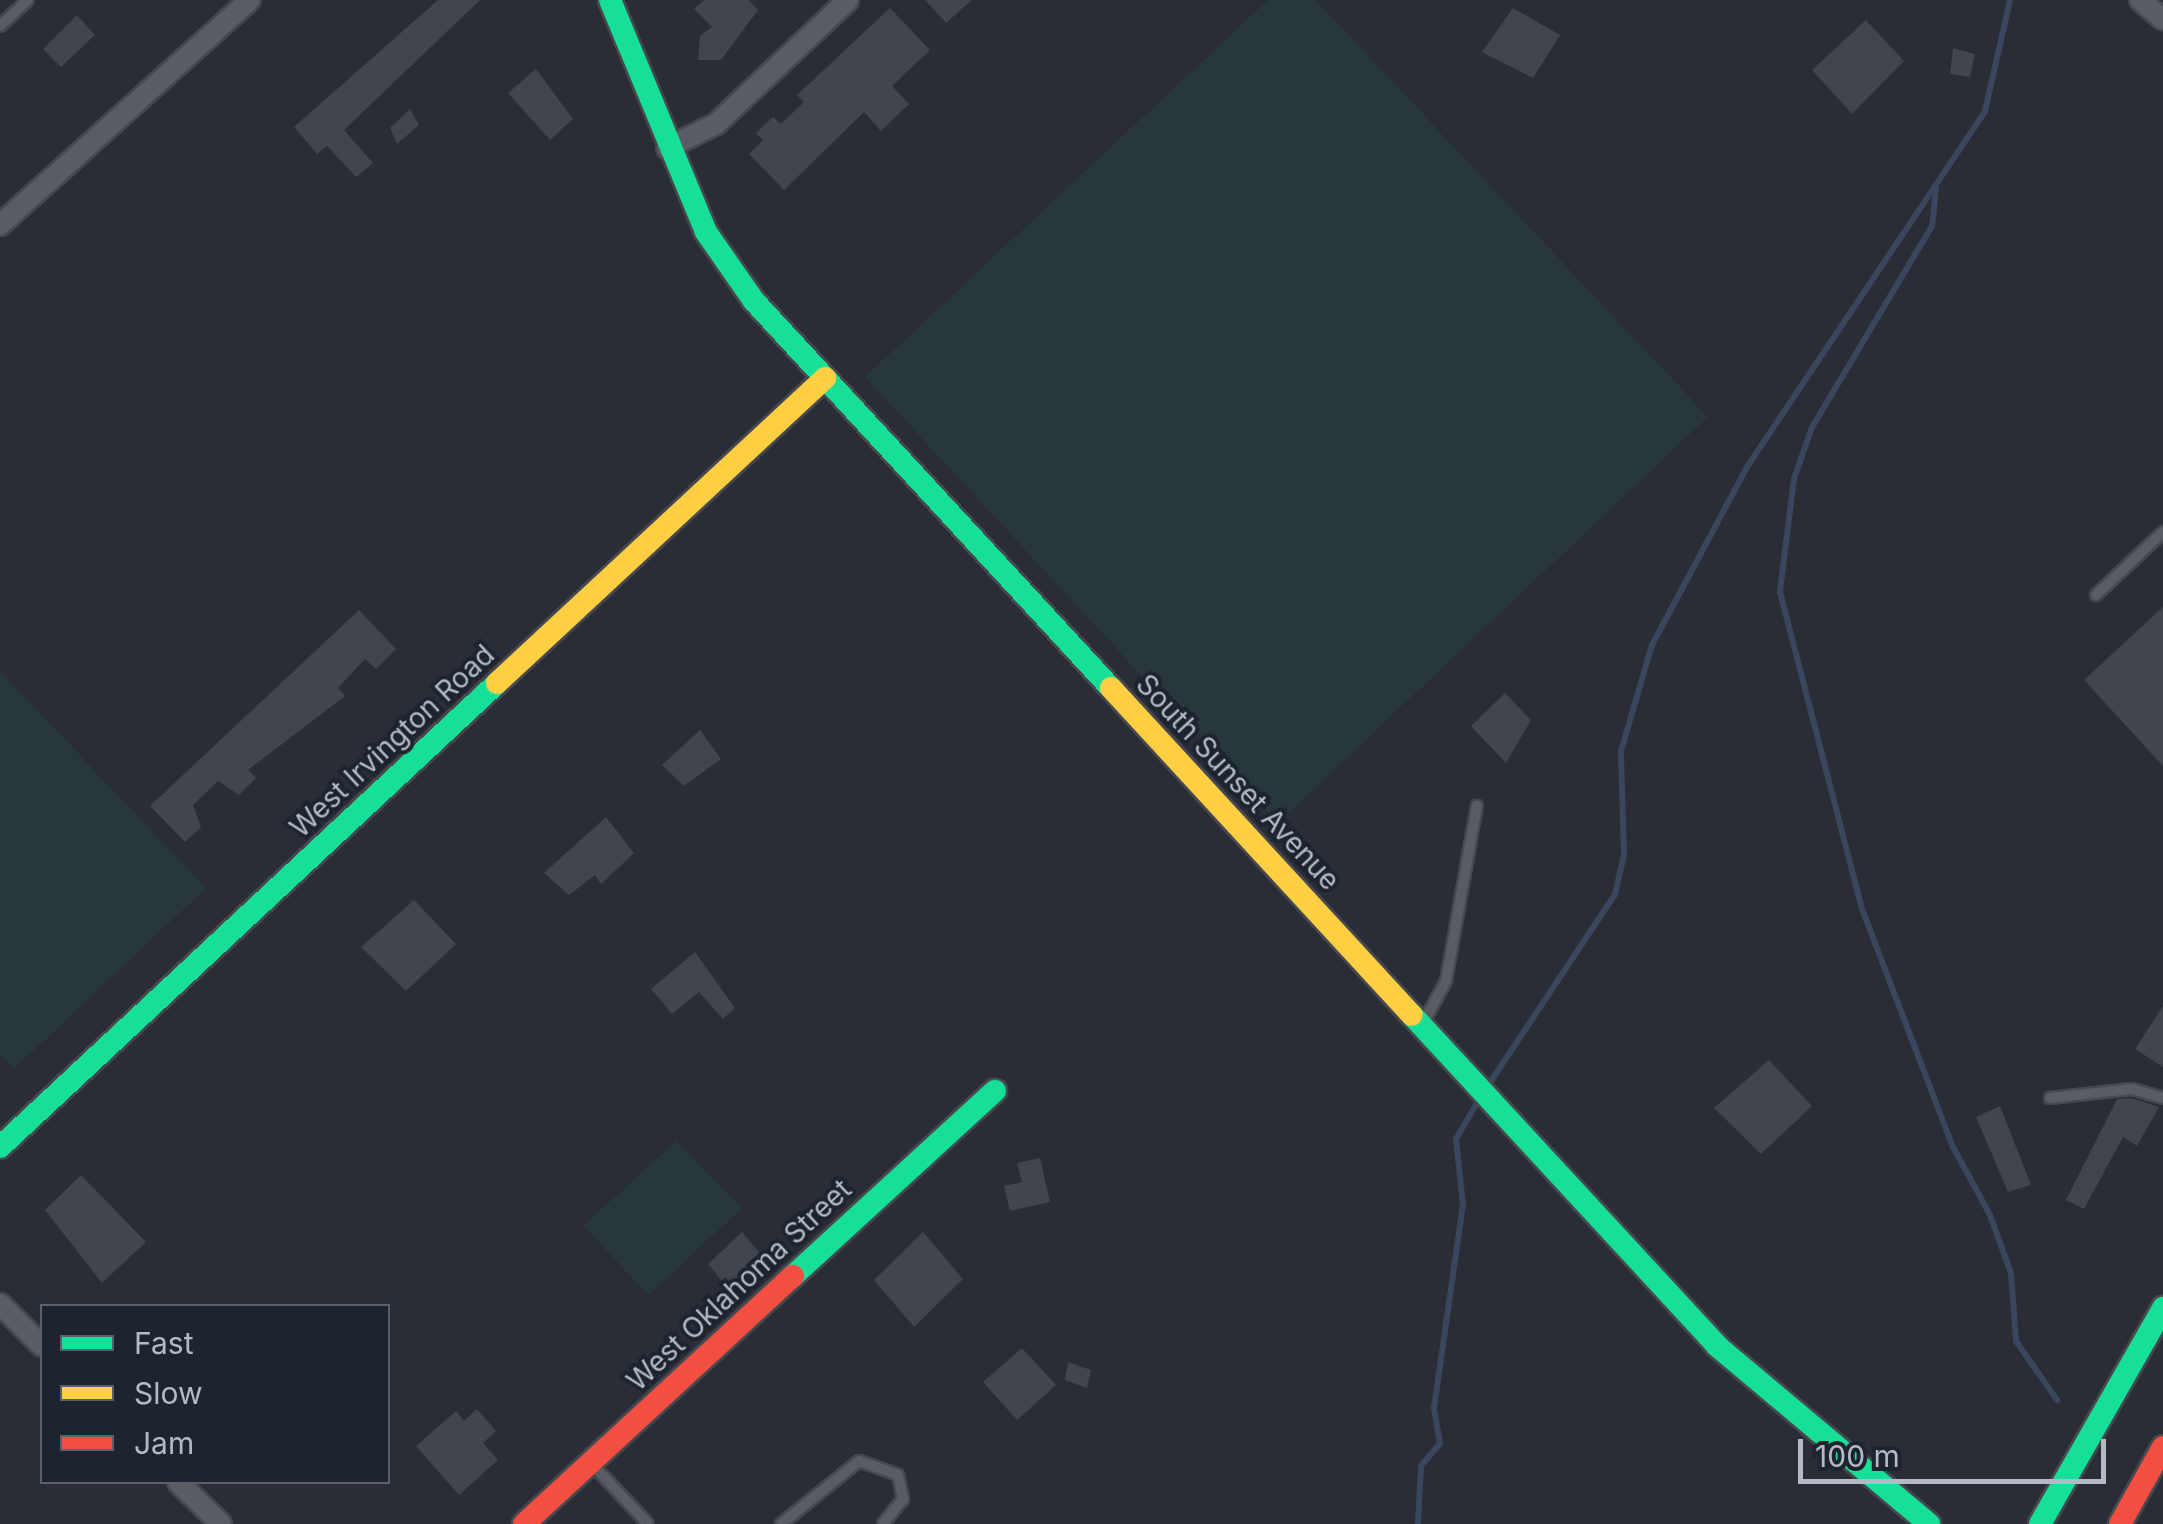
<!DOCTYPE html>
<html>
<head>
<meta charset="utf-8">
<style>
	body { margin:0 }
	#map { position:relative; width:2163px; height:1524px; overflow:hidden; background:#2a2d35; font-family:Inter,sans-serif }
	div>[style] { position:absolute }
	.green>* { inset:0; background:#28373a }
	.stream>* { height:6px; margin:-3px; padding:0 3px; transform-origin:3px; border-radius:3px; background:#3a465d }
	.building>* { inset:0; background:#42454b }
	.roads { filter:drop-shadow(2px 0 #46484e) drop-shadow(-2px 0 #46484e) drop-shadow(0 2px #46484e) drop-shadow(0 -2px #46484e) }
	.lane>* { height:10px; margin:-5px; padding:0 5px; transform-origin:5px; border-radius:5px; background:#595c63 }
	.street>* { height:20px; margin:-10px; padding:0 10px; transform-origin:10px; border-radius:10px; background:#595c63 }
	.fast>* { height:22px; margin:-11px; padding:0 11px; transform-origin:11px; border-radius:11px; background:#16e098 }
	.slow>* { height:22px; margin:-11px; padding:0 11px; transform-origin:11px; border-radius:11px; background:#ffcf43 }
	.jam>* { height:22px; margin:-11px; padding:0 11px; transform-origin:11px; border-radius:11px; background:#f24e42 }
	span { translate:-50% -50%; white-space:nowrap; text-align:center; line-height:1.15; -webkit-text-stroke:8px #1d232f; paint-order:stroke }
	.street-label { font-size:28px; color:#b3b9c5 }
	.legend { position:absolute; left:40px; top:1304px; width:350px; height:180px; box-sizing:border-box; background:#1d232f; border:2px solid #595f6b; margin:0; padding:12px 18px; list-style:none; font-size:30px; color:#b3b9c5 }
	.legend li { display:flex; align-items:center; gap:20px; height:50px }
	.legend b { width:50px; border:2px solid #595f6b }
	.scale { position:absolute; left:1798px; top:1439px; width:308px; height:45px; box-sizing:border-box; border:5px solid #b3b9c5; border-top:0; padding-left:12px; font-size:30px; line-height:35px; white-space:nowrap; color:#b3b9c5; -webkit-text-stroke:8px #1d232f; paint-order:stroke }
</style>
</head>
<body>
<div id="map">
	<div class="green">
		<div style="clip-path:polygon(1268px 0,1316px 0,1708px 417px,1278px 823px,865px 377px)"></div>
		<div style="clip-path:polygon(0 671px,206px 888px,14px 1069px,0 1054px)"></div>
		<div style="clip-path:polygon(676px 1141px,742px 1208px,649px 1295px,583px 1226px)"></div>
	</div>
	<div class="stream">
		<div style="left:1936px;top:189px;width:37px;rotate:96deg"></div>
		<div style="left:1932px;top:226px;width:234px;rotate:120.8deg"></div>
		<div style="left:1812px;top:427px;width:55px;rotate:109.1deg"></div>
		<div style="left:1794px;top:479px;width:114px;rotate:97.1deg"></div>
		<div style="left:1780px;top:592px;width:327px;rotate:75.5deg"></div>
		<div style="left:1862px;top:909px;width:255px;rotate:69.1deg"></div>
		<div style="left:1953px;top:1147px;width:77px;rotate:61.4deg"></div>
		<div style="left:1990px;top:1215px;width:62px;rotate:70.1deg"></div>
		<div style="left:2011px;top:1273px;width:68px;rotate:85.8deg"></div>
		<div style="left:2016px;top:1341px;width:72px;rotate:55.2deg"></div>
		<div style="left:1487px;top:1087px;width:232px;rotate:-56.4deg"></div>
		<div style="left:1615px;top:894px;width:40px;rotate:-77deg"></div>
		<div style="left:1624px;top:855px;width:104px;rotate:-91.7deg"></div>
		<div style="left:1621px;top:751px;width:110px;rotate:-73.7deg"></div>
		<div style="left:1652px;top:645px;width:202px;rotate:-61.9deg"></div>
		<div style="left:1747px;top:467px;width:428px;rotate:-56.2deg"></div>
		<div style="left:1985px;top:111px;width:114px;rotate:-77.3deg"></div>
		<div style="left:1418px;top:1524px;width:58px;rotate:-87deg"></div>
		<div style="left:1421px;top:1466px;width:30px;rotate:-50deg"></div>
		<div style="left:1440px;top:1443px;width:36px;rotate:-100deg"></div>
		<div style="left:1434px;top:1408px;width:205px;rotate:-81.9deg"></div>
		<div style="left:1463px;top:1205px;width:66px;rotate:-96.1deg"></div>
		<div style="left:1456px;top:1139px;width:48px;rotate:-59.7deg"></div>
	</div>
	<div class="building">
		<div style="clip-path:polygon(438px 0,480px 0,344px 130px,373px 163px,356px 177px,327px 146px,317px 154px,294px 127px)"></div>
		<div style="clip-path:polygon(704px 0,749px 0,758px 10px,721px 60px,698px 60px,700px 36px,712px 27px,694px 9px)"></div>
		<div style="clip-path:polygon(925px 0,972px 0,946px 23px)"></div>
		<div style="clip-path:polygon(890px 8px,930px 50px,892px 86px,909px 104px,881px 131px,864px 112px,784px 190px,749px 154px,763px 140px,756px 133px,773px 117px,781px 124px,804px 102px,797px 95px)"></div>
		<div style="clip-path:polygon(1513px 8px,1560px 35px,1533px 78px,1482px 52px)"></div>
		<div style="clip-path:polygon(77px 15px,95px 35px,61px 67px,43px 49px)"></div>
		<div style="clip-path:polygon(1866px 20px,1904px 61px,1852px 114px,1812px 70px)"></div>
		<div style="clip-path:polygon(1953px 48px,1975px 54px,1970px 77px,1950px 74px)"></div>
		<div style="clip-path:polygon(536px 69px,573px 119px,550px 140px,508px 93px)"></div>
		<div style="clip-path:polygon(410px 109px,419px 125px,397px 144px,390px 128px)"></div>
		<div style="clip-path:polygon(2163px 607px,2163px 766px,2084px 680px)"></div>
		<div style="clip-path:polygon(359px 610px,396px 649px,376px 669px,365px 659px,338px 688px,345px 696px,248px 770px,256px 778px,239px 795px,218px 781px,193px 805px,201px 827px,185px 842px,150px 806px)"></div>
		<div style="clip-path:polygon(1505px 693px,1531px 720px,1506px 763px,1471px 726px)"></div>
		<div style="clip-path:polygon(700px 730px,721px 759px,684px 786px,662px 765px)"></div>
		<div style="clip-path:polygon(606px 817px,634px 853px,601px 884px,595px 875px,569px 895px,544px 873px)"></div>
		<div style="clip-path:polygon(414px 900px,456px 944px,406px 991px,361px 947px)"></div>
		<div style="clip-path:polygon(695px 952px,735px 1008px,723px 1019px,699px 992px,672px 1014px,651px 989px)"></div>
		<div style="clip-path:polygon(2163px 1006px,2163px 1067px,2135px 1049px)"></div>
		<div style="clip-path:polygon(1769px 1060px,1812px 1106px,1761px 1154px,1714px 1108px)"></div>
		<div style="clip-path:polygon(2131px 1098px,2159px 1107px,2137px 1146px,2123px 1137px,2084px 1209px,2066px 1200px,2117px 1099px)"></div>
		<div style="clip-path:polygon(2000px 1106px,2031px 1185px,2008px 1192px,1976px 1117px)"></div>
		<div style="clip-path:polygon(1040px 1158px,1050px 1202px,1010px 1211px,1004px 1186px,1022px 1182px,1017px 1163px)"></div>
		<div style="clip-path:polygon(81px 1175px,146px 1242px,102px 1283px,45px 1210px)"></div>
		<div style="clip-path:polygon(742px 1232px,767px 1261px,732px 1293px,708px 1264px)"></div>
		<div style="clip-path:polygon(923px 1232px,963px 1279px,914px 1327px,874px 1280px)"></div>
		<div style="clip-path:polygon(1022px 1348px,1056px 1385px,1017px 1420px,983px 1382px)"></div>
		<div style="clip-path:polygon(1068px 1362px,1091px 1370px,1087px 1388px,1065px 1380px)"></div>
		<div style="clip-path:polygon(477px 1409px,496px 1431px,483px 1443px,498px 1460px,459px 1495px,416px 1446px,456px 1411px,464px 1421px)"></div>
	</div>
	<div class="roads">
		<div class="lane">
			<div style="left:0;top:26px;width:38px;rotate:-43deg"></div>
			<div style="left:2096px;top:595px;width:92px;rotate:-43.2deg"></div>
			<div style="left:1422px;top:1025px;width:50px;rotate:-61.4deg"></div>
			<div style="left:1446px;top:981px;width:178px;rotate:-80deg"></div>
			<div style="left:2050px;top:1098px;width:82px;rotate:-6.3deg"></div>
			<div style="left:2132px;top:1089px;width:32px;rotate:16deg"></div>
			<div style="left:591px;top:1463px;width:83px;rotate:46.9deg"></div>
			<div style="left:781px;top:1524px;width:100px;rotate:-38.9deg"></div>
			<div style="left:859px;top:1461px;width:41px;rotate:19.7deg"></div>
			<div style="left:898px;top:1475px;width:25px;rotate:78deg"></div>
			<div style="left:903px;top:1499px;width:32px;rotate:129deg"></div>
		</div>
		<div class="street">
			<div style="left:2140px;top:0;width:30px;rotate:40deg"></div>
			<div style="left:667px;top:148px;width:55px;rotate:-26.1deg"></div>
			<div style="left:716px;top:124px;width:181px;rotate:-43.2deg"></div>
			<div style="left:0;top:225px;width:336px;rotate:-42deg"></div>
			<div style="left:0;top:1304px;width:59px;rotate:45deg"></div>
			<div style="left:178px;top:1482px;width:60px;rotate:44.3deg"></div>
		</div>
		<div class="fast">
			<div style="left:610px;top:0;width:251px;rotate:67.5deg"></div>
			<div style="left:706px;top:232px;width:84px;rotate:55.2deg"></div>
			<div style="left:754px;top:301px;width:527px;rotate:47.31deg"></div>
			<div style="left:1412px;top:1015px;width:450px;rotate:47.3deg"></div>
			<div style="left:1717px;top:1346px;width:277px;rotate:40deg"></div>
			<div style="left:0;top:1147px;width:680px;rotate:-43.03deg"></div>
			<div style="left:793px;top:1276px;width:274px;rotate:-42.5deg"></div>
			<div style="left:2040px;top:1524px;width:249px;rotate:-60.3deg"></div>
		</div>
		<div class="slow">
			<div style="left:497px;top:683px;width:448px;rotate:-42.9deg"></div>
			<div style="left:1111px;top:688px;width:444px;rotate:47.4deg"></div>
		</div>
		<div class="jam">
			<div style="left:524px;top:1524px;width:366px;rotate:-42.7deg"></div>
			<div style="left:2120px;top:1524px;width:88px;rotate:-60.8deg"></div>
		</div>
	</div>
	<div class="street-label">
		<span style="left:392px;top:741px;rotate:-43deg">West Irvington Road</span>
		<span style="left:1238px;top:782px;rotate:47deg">South Sunset Avenue</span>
		<span style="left:739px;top:1285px;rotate:-43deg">West Oklahoma Street</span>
	</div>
	<ul class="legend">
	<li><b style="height:12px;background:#16e098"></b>Fast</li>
	<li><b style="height:12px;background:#ffcf43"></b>Slow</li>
	<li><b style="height:12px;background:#f24e42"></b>Jam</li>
	</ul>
	<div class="scale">100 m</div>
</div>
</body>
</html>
